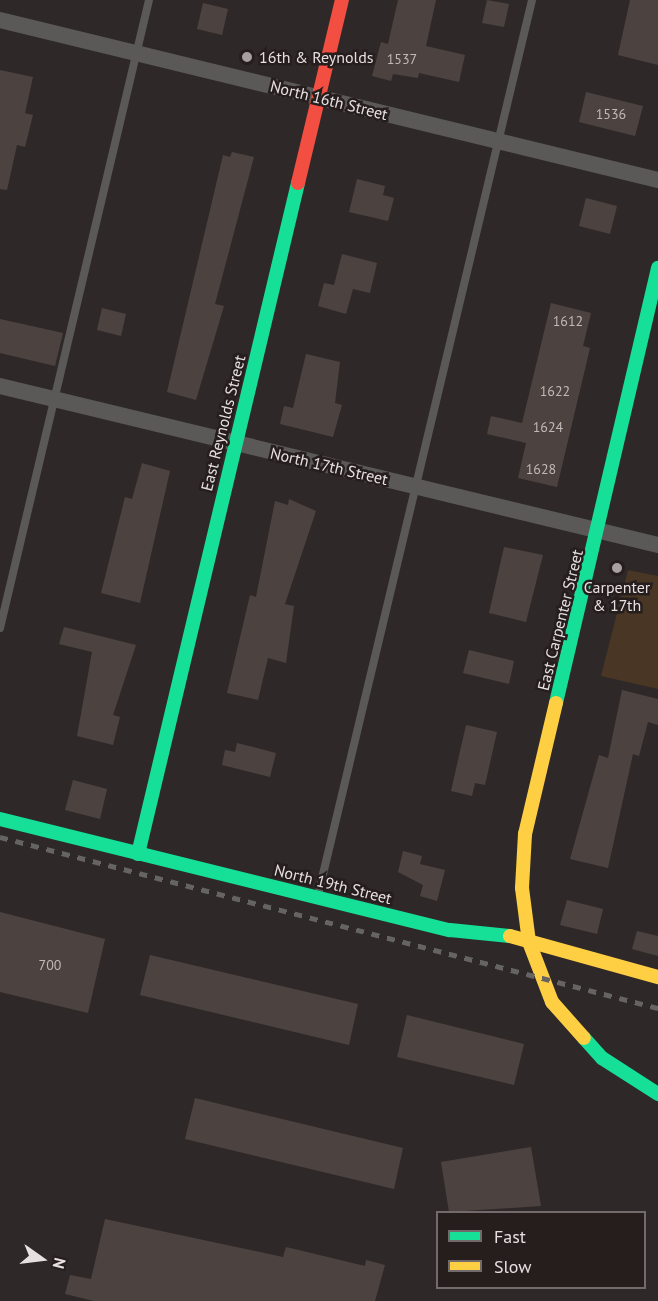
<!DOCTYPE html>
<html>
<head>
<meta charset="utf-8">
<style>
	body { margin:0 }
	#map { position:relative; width:658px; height:1301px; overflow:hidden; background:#2e2928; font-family:"PT Sans",sans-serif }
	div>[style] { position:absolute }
	.green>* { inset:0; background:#4a3624 }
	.building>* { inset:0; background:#4c4340 }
	.lane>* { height:8px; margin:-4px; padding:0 4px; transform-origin:4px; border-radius:4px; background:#5a5958 }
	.street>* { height:16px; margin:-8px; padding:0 8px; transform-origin:8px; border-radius:8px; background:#5a5958 }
	.fast>* { height:14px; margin:-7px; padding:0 7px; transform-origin:7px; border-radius:7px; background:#16e098 }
	.slow>* { height:14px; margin:-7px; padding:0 7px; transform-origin:7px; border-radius:7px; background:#ffcf43 }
	.jam>* { height:14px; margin:-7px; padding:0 7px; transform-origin:7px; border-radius:7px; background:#f24e42 }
	.rail>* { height:4.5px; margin-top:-2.25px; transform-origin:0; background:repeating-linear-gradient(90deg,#656363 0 8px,transparent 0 16px) }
	.dots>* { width:16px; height:16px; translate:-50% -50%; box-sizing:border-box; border:3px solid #261d1d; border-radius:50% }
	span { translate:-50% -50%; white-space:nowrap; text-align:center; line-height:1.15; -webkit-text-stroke:5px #261d1d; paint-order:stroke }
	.number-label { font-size:14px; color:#c0b9b8 }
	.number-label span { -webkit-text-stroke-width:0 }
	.poi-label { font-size:16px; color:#e6e0e0 }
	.left { translate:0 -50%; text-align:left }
	.street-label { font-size:16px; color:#e6e0e0 }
	.legend { position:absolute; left:436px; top:1211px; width:210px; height:78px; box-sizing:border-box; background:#261d1d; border:2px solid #736b6b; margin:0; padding:8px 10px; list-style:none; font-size:18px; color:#e6e0e0 }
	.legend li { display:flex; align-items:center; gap:12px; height:30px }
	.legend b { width:30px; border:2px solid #736b6b }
	.north { position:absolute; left:12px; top:1229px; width:60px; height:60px; -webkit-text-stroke:4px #261d1d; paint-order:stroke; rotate:104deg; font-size:16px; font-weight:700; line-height:24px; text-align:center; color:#e6e0e0 }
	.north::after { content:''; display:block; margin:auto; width:21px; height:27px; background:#e6e0e0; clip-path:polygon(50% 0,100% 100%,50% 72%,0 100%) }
</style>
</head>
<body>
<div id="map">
	<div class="green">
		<div style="clip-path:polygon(628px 570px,658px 576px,658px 689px,601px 676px)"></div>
	</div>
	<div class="building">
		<div style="clip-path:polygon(398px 0,436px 0,426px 46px,465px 55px,459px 82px,419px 73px,418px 78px,393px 74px,391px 81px,372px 76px,381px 42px,388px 44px)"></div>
		<div style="clip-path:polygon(487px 0,509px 4px,504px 27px,482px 23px)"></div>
		<div style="clip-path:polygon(630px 0,658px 0,658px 65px,618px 55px)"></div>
		<div style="clip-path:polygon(203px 3px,228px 9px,222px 35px,197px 29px)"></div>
		<div style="clip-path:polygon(0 70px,33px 77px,25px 113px,33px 115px,25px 147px,17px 145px,7px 190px,0 189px)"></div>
		<div style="clip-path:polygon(586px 92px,643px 106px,635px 136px,579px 122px)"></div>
		<div style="clip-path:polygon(232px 152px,254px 157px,215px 304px,224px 306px,196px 400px,167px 392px,223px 155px,230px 157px)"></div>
		<div style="clip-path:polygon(357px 179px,385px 186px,383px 195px,394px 198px,388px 221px,349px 212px)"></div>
		<div style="clip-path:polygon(586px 198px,617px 206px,610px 234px,579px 226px)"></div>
		<div style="clip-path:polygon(342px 254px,377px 263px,370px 293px,353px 289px,346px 314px,318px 306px,324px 283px,334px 285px)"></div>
		<div style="clip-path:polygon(551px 303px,591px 313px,583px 346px,590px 348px,557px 487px,518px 478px,526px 443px,487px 434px,491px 416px,522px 423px)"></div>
		<div style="clip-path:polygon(102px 308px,126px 314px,121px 336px,97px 330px)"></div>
		<div style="clip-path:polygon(0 319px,63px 333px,55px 366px,0 353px)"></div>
		<div style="clip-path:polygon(306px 354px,340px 362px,335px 403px,342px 405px,333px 437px,280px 424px,284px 406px,293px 408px)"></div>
		<div style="clip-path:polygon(142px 463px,170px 471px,140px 603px,101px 593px,125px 497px,132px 499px)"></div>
		<div style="clip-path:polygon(289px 499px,316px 511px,285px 604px,294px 606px,286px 663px,268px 658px,258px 700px,227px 693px,250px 595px,256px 597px,275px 501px,288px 505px)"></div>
		<div style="clip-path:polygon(504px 547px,543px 555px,526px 622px,489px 613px)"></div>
		<div style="clip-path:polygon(64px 627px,136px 645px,113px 715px,120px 717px,113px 745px,77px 736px,92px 652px,59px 644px)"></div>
		<div style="clip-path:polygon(469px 650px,514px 661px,509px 684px,463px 673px)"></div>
		<div style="clip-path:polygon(622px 690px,658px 699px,658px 725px,648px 722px,639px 756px,633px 754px,608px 868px,570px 859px,599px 755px,608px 758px)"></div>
		<div style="clip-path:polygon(466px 725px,497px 732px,485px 785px,475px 783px,472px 796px,451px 791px)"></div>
		<div style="clip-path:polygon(237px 743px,276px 753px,270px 777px,222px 765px,225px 750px,235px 752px)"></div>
		<div style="clip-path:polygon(73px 780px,107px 789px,100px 819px,65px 810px)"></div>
		<div style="clip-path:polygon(403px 851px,422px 856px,420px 864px,445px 870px,437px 901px,420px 896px,423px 885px,398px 872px)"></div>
		<div style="clip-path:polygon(567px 900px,603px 909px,597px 934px,560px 925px)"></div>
		<div style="clip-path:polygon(0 912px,105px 939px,88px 1013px,0 992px)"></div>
		<div style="clip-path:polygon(637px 931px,658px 936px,658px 956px,632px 949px)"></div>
		<div style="clip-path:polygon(150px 955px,358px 1004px,349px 1045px,140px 995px)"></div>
		<div style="clip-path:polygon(407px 1015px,524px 1044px,514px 1085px,397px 1057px)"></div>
		<div style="clip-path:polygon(195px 1098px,403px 1148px,394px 1189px,185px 1139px)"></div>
		<div style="clip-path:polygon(531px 1147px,541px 1206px,449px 1212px,441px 1162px)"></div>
		<div style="clip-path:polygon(105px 1219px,283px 1257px,286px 1247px,365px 1266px,366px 1260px,385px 1265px,375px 1301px,94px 1301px,65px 1294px,70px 1275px,91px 1279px)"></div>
	</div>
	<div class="lane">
		<div style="left:0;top:628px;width:645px;rotate:-76.65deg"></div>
		<div style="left:318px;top:895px;width:920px;rotate:-76.55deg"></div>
	</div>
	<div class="street">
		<div style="left:0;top:20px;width:677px;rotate:13.67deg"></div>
		<div style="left:0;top:386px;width:677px;rotate:13.58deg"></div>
	</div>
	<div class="fast">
		<div style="left:556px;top:703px;width:447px;rotate:-76.8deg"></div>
		<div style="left:0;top:819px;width:463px;rotate:13.9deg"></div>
		<div style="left:450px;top:930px;width:60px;rotate:5.7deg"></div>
		<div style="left:138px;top:854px;width:690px;rotate:-76.59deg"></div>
		<div style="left:584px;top:1038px;width:27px;rotate:48deg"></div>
		<div style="left:602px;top:1058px;width:67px;rotate:32.7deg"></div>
	</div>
	<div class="slow">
		<div style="left:556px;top:703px;width:135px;rotate:103.3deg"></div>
		<div style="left:525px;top:834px;width:54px;rotate:93.2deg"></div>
		<div style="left:522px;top:888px;width:54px;rotate:82.6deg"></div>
		<div style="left:529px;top:942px;width:64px;rotate:69deg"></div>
		<div style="left:552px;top:1002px;width:48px;rotate:48.4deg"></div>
		<div style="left:510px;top:936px;width:154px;rotate:15.5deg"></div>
	</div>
	<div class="jam">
		<div style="left:298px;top:183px;width:188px;rotate:-76.5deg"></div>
	</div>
	<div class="rail">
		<div style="left:0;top:837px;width:680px;rotate:14.57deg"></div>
	</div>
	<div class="dots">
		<div style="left:247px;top:57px;background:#a6a0a0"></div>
		<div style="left:617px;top:568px;background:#a6a0a0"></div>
	</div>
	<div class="number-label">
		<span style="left:402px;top:59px">1537</span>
		<span style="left:611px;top:114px">1536</span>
		<span style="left:568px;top:321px">1612</span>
		<span style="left:555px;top:391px">1622</span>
		<span style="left:548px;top:427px">1624</span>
		<span style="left:541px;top:469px">1628</span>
		<span style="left:50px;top:965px">700</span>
	</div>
	<div class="poi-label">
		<span class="left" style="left:259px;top:57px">16th &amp; Reynolds</span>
		<span style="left:617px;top:596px">Carpenter<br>&amp; 17th</span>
	</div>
	<div class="street-label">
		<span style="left:329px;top:100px;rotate:14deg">North 16th Street</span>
		<span style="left:223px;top:423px;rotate:-76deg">East Reynolds Street</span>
		<span style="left:329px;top:466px;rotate:13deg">North 17th Street</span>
		<span style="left:560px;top:620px;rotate:-76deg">East Carpenter Street</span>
		<span style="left:333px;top:884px;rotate:14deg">North 19th Street</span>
	</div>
	<ul class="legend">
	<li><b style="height:8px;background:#16e098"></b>Fast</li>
	<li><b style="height:8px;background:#ffcf43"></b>Slow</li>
	</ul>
	<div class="north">N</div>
</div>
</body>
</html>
